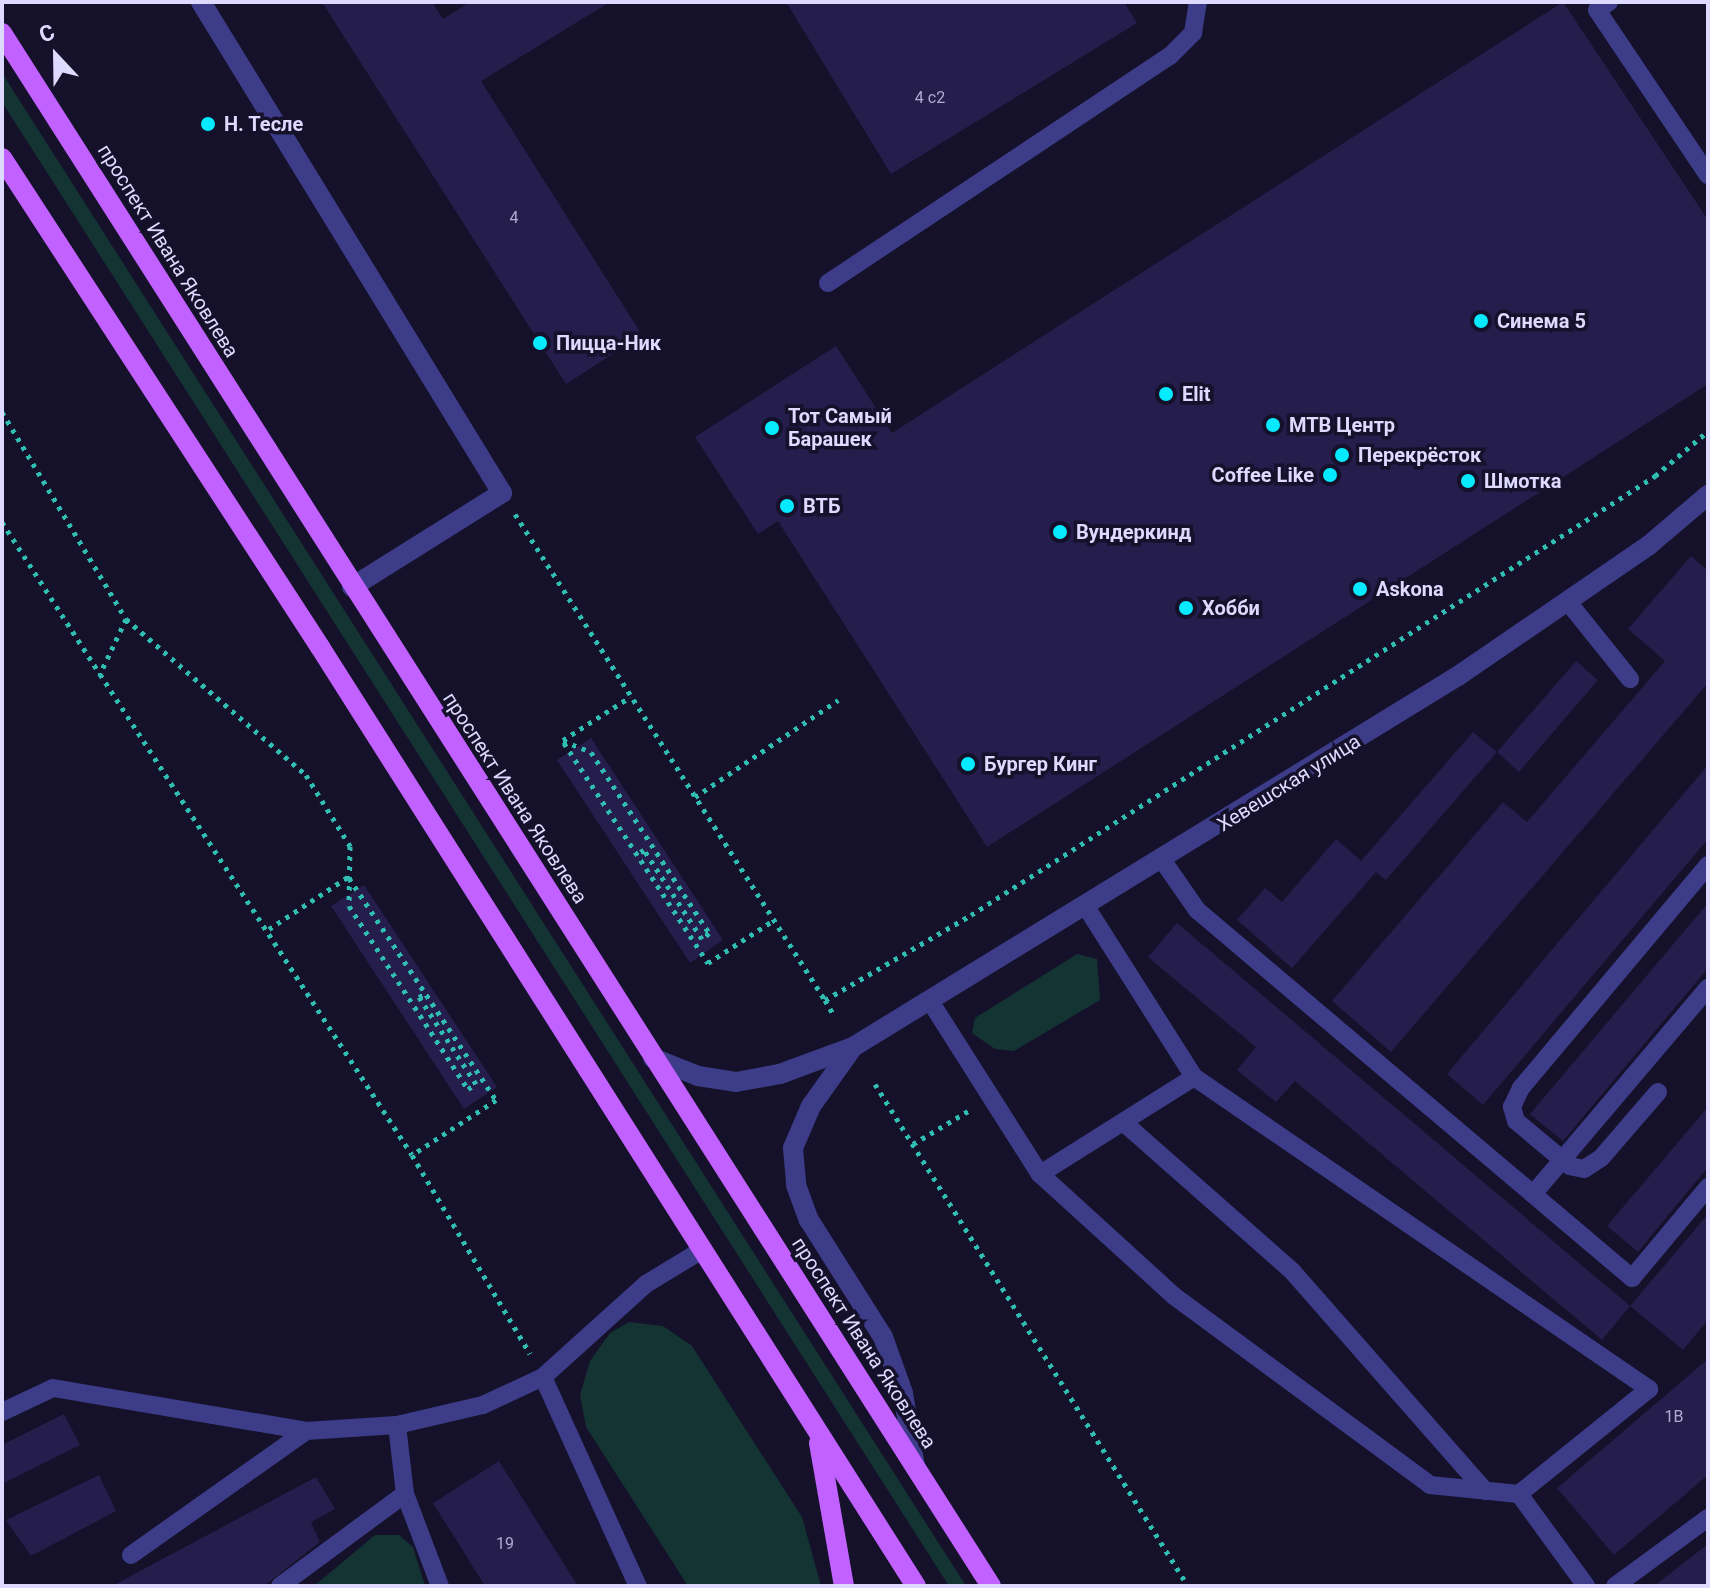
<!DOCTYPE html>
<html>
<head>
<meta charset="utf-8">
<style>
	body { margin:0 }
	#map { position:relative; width:1710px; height:1588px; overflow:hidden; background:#15112a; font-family:Roboto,sans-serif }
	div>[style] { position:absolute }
	.green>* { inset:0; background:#143433 }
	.building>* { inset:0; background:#251d4b }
	.path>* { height:5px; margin-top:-2.5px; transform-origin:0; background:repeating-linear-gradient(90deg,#30bdb2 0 4px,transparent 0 10px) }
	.lane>* { height:18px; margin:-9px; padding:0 9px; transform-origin:9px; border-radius:9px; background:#3d3c89 }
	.street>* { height:20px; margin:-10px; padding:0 10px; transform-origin:10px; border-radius:10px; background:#3d3c89 }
	.primary>* { height:20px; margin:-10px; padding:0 10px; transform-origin:10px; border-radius:10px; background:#c161ff }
	.dots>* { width:22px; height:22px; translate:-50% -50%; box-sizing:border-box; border:4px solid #15112a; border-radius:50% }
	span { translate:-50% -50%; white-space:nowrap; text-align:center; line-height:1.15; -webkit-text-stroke:7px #15112a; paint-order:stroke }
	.number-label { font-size:16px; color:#b0abd2 }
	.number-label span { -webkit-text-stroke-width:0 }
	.poi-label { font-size:20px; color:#dedaff; font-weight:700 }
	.left { translate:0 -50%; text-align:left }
	.right { translate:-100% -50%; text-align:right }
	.street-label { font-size:20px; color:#dedaff }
	.frame { position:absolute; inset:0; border:4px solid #dedaff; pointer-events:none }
	.north { position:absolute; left:16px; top:16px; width:80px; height:80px; -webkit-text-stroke:6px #15112a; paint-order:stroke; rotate:338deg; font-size:22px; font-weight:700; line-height:32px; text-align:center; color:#dedaff }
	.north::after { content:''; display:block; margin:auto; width:28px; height:36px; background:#dedaff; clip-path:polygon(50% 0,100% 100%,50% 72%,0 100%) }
</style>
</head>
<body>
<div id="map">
	<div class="green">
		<div style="clip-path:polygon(2px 73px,966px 1586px,949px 1586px,2px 102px)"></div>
		<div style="clip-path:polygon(1077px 954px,1097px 959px,1100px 1000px,1014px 1051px,995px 1049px,972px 1033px,975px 1018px)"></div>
		<div style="clip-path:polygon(629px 1322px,663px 1326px,692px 1346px,802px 1517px,821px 1586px,688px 1586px,586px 1427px,580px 1395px,590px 1361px,610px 1333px)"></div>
		<div style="clip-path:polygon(375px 1535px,399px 1535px,413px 1547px,425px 1586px,314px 1586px)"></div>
	</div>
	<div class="building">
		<div style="clip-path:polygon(322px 2px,432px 2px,443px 19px,470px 2px,610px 2px,481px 81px,642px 335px,566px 384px)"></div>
		<div style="clip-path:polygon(786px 2px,1124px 2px,1137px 23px,891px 174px)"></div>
		<div style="clip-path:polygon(1563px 2px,1708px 220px,1708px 384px,987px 847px,778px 521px,758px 534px,695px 437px,836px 346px,892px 433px)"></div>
		<div style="clip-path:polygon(1691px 556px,1708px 571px,1708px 683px,1391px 1052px,1332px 1001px,1503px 802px,1527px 822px,1665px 661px,1628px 629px)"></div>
		<div style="clip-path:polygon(1576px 661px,1598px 680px,1519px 772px,1497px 752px)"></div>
		<div style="clip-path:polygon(1473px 732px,1497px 752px,1386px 880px,1376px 872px,1292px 968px,1237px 920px,1265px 888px,1282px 902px,1336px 839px,1361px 861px)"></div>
		<div style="clip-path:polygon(591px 738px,723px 940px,690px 963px,557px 760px)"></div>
		<div style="clip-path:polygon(1708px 765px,1708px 839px,1483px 1105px,1447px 1074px)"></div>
		<div style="clip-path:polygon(364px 885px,497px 1087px,464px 1109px,331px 906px)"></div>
		<div style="clip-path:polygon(1708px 903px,1708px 968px,1563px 1141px,1530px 1114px)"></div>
		<div style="clip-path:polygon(1177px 923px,1630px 1306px,1602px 1340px,1295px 1081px,1276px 1102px,1237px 1070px,1256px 1047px,1148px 957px)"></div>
		<div style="clip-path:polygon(1708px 1107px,1708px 1167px,1638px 1252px,1607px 1226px)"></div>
		<div style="clip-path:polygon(1708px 1214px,1708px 1320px,1683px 1350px,1630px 1306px)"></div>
		<div style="clip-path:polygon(1708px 1359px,1708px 1475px,1614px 1555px,1557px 1488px)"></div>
		<div style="clip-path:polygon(64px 1414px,80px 1445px,2px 1484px,2px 1445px)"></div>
		<div style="clip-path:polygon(499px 1461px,578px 1586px,485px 1586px,433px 1503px)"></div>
		<div style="clip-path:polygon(99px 1475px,116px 1511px,31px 1556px,6px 1520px)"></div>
		<div style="clip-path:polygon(316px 1477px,335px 1509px,311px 1522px,320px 1542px,264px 1586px,112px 1586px)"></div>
		<div style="clip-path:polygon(1708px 1544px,1708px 1586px,1654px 1586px)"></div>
	</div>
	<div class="path">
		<div style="left:2px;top:412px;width:241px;rotate:59.1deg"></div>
		<div style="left:126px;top:619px;width:61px;rotate:115.3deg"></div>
		<div style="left:100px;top:674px;width:573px;rotate:57.03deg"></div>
		<div style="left:412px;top:1155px;width:231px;rotate:59.3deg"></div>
		<div style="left:515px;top:514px;width:576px;rotate:57.47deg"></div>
		<div style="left:825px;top:1000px;width:169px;rotate:-30.2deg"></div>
		<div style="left:971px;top:915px;width:813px;rotate:-32.69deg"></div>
		<div style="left:1655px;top:476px;width:70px;rotate:-40.3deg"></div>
		<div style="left:2px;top:522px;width:181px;rotate:57.2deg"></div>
		<div style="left:126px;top:619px;width:238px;rotate:40.9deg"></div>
		<div style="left:306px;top:775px;width:84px;rotate:58.2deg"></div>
		<div style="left:350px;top:846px;width:60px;rotate:91deg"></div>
		<div style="left:349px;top:906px;width:218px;rotate:57deg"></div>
		<div style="left:468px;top:1089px;width:9px;rotate:-32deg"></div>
		<div style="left:476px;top:1084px;width:104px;rotate:-123.2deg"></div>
		<div style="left:419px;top:997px;width:7px;rotate:-27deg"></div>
		<div style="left:563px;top:740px;width:80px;rotate:-32.7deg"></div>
		<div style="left:563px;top:741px;width:30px;rotate:21deg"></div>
		<div style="left:591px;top:752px;width:216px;rotate:56.9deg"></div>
		<div style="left:709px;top:933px;width:9px;rotate:139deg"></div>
		<div style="left:702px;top:939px;width:106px;rotate:-123.1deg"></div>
		<div style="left:644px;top:850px;width:8px;rotate:150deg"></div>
		<div style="left:564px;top:743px;width:263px;rotate:56.8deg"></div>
		<div style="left:708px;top:963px;width:79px;rotate:-33.1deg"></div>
		<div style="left:695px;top:797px;width:173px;rotate:-34.1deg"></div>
		<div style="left:349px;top:878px;width:266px;rotate:56.5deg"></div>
		<div style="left:496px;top:1100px;width:100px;rotate:146.8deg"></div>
		<div style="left:269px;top:929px;width:95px;rotate:-33.4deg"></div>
		<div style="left:825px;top:1000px;width:20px;rotate:60deg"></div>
		<div style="left:875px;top:1084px;width:592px;rotate:58.06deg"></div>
		<div style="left:913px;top:1144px;width:66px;rotate:-30.8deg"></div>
	</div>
	<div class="lane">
		<div style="left:1609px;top:2px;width:14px;rotate:146deg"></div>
		<div style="left:1597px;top:10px;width:199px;rotate:56.1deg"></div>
		<div style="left:828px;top:283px;width:410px;rotate:-33.6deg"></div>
		<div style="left:1170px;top:56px;width:33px;rotate:-45deg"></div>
		<div style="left:1193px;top:33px;width:31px;rotate:-81deg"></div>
		<div style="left:1568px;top:602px;width:99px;rotate:51.2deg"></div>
		<div style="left:1163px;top:861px;width:60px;rotate:55.2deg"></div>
		<div style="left:1197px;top:910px;width:570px;rotate:40.23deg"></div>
		<div style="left:1632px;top:1278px;width:119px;rotate:-50.1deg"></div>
		<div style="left:930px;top:1001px;width:205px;rotate:57.6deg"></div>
		<div style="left:1040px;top:1174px;width:181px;rotate:42.3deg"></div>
		<div style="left:1174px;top:1296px;width:318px;rotate:36.4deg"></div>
		<div style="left:1430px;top:1485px;width:89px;rotate:5.8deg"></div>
		<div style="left:1194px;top:1077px;width:552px;rotate:34.44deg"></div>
		<div style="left:1649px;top:1389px;width:167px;rotate:141.1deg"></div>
		<div style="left:1519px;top:1494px;width:114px;rotate:53.9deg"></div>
		<div style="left:1658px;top:1092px;width:87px;rotate:130.8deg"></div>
		<div style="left:1601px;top:1158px;width:20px;rotate:147deg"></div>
		<div style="left:1584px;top:1169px;width:14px;rotate:-168deg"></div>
		<div style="left:1570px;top:1166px;width:70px;rotate:-140.2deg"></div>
		<div style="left:1516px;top:1121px;width:15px;rotate:-106deg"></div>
		<div style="left:1512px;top:1107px;width:21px;rotate:-65deg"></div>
		<div style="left:1521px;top:1088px;width:291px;rotate:-50deg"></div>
		<div style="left:1123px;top:1122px;width:225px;rotate:41.4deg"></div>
		<div style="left:1292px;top:1271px;width:293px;rotate:48.7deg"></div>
		<div style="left:1040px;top:1174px;width:182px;rotate:-32.2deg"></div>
		<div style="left:1194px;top:1077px;width:201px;rotate:-122.4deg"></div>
		<div style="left:1534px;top:1193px;width:269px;rotate:-49.7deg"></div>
		<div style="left:543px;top:1377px;width:230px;rotate:65.6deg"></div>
		<div style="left:2px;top:1412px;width:56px;rotate:-25.2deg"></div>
		<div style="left:53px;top:1388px;width:257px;rotate:9.6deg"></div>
		<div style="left:397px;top:1425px;width:69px;rotate:83.4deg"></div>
		<div style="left:405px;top:1494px;width:98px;rotate:69.2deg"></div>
		<div style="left:131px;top:1555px;width:214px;rotate:-35.3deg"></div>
		<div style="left:306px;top:1431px;width:91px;rotate:-3.8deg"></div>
		<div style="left:397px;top:1425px;width:88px;rotate:-13.1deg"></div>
		<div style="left:483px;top:1405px;width:66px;rotate:-25deg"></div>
		<div style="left:543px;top:1377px;width:139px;rotate:-42.1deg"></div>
		<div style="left:646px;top:1284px;width:66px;rotate:-31.3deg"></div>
		<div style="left:280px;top:1586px;width:155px;rotate:-36.4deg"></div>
		<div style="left:1615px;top:1586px;width:115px;rotate:-36.2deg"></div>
	</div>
	<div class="street">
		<div style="left:201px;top:2px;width:576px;rotate:58.49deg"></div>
		<div style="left:502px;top:493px;width:177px;rotate:147.9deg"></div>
		<div style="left:853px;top:1047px;width:72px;rotate:125.4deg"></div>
		<div style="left:811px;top:1106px;width:46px;rotate:113.2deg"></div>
		<div style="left:793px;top:1148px;width:37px;rotate:85deg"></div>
		<div style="left:796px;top:1185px;width:37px;rotate:70deg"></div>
		<div style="left:809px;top:1220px;width:138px;rotate:57.7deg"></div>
		<div style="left:883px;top:1337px;width:59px;rotate:70.3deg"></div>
		<div style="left:903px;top:1393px;width:74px;rotate:80.7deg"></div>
		<div style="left:653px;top:1058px;width:48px;rotate:21.8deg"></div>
		<div style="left:698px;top:1076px;width:38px;rotate:9deg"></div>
		<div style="left:736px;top:1082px;width:45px;rotate:-10.3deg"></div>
		<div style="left:780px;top:1074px;width:78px;rotate:-20.3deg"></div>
		<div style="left:853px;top:1047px;width:710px;rotate:-31.52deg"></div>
		<div style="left:1458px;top:676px;width:230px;rotate:-34.4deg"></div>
		<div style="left:1648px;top:546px;width:79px;rotate:-40.4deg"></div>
	</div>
	<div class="primary">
		<div style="left:2px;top:33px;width:1841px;rotate:57.51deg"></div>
		<div style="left:2px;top:158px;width:583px;rotate:56.96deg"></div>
		<div style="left:320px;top:647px;width:1112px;rotate:57.6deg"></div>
		<div style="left:819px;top:1443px;width:145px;rotate:80.1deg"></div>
	</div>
	<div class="dots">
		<div style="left:208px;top:124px;background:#06eaff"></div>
		<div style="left:1481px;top:321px;background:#06eaff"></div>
		<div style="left:540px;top:343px;background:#06eaff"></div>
		<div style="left:1166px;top:394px;background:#06eaff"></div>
		<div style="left:1273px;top:425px;background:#06eaff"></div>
		<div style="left:772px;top:428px;background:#06eaff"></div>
		<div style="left:1342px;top:455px;background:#06eaff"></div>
		<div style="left:1330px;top:475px;background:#06eaff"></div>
		<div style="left:1468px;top:481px;background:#06eaff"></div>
		<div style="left:787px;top:506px;background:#06eaff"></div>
		<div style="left:1060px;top:532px;background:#06eaff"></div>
		<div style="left:1360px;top:589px;background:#06eaff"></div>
		<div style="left:1186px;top:608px;background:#06eaff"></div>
		<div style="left:968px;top:764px;background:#06eaff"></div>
	</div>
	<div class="number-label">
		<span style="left:930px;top:98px">4 с2</span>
		<span style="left:514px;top:218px">4</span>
		<span style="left:1674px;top:1417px">1В</span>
		<span style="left:505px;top:1544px">19</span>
	</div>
	<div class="poi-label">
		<span class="left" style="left:224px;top:124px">Н. Тесле</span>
		<span class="left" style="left:1497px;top:321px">Синема 5</span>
		<span class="left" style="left:556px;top:343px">Пицца-Ник</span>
		<span class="left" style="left:1182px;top:394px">Elit</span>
		<span class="left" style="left:788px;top:428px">Тот Самый<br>Барашек</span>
		<span class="left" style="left:1289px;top:425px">МТВ Центр</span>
		<span class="left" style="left:1358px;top:455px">Перекрёсток</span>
		<span class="right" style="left:1314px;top:475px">Coffee Like</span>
		<span class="left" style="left:1484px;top:481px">Шмотка</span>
		<span class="left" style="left:803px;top:506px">ВТБ</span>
		<span class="left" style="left:1076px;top:532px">Вундеркинд</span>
		<span class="left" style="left:1376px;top:589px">Askona</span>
		<span class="left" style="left:1202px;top:608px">Хобби</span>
		<span class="left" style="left:984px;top:764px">Бургер Кинг</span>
	</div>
	<div class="street-label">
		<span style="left:168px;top:251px;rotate:58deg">проспект Ивана Яковлева</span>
		<span style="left:1289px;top:783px;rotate:-32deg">Хевешская улица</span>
		<span style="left:515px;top:798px;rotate:57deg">проспект Ивана Яковлева</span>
		<span style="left:864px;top:1343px;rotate:57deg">проспект Ивана Яковлева</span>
	</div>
	<div class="frame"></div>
	<div class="north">С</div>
</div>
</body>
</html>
